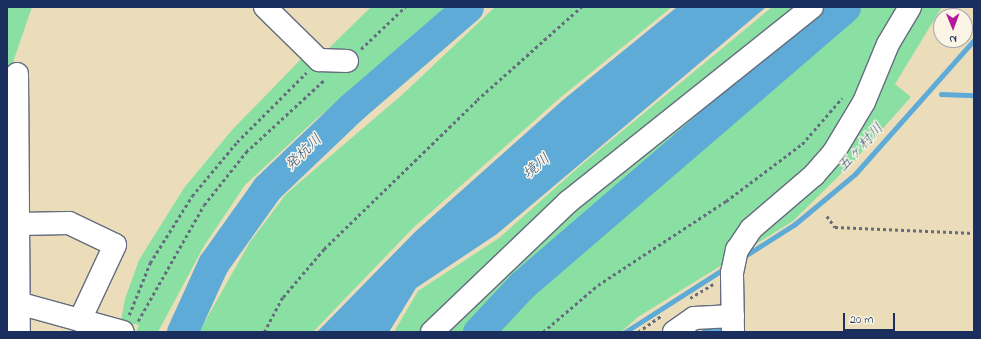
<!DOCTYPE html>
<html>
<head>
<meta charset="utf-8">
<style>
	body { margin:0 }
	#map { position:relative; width:981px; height:339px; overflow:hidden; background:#ebddba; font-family:"Indie Flower","Klee One",sans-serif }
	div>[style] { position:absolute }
	.green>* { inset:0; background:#8ae0a3 }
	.water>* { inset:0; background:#5dabd6 }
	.stream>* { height:5px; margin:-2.5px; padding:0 2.5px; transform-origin:2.5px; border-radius:2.5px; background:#5dabd6 }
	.river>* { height:31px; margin:-15.5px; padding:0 15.5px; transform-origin:15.5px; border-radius:15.5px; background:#5dabd6 }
	.path>* { height:2.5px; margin-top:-1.25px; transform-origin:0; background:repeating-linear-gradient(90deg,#646c7e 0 3px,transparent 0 6px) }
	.roads { filter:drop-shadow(1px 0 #646c7e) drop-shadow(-1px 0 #646c7e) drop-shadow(0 1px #646c7e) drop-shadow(0 -1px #646c7e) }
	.minor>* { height:22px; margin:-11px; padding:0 11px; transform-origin:11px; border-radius:11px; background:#fff }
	span { translate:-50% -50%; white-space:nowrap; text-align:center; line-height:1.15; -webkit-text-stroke:3px #fcf5e5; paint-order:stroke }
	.water-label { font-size:15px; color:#325a88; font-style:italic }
	.frame { position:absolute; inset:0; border:8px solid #1b2f5e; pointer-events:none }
	.north { position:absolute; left:933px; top:8px; width:40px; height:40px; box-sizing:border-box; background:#fcf5e5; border:1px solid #a2a6af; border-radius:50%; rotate:179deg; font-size:11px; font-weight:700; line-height:16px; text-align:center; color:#1b2f5e }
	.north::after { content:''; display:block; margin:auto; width:14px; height:18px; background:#b5179e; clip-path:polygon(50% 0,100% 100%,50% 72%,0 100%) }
	.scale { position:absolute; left:843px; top:313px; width:52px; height:18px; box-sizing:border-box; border:2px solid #1b2f5e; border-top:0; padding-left:5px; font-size:12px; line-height:14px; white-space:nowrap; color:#1b2f5e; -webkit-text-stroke:3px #fcf5e5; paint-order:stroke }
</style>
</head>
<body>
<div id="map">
	<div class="green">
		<div style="clip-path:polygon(7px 7px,32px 7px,12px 65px,7px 181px)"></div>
		<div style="clip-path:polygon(371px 7px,445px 7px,396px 54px,315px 120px,245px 185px,204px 246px,158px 332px,136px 332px,139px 325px,121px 321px,125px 299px,139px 260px,184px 188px,232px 130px,304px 56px,326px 51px)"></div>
		<div style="clip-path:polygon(495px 7px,672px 7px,561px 97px,413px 228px,313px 332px,199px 332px,250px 242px,286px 194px,403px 94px)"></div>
		<div style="clip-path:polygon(772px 7px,942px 7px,895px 84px,911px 97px,851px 164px,793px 221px,638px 317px,621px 332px,394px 332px,418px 291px,499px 238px,580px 166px)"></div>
	</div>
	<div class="water">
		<div style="clip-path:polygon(677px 7px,766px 7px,497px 234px,416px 288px,389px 332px,317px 332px,415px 232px,563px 100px)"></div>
		<div style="clip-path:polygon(704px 329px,722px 329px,723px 332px,700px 332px)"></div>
	</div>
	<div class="stream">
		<div style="left:941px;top:94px;width:33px;rotate:2deg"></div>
		<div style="left:748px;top:254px;width:56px;rotate:-32.6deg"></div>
		<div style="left:795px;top:224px;width:78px;rotate:-39.8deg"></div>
		<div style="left:855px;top:174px;width:179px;rotate:-48.4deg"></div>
		<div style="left:625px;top:332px;width:119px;rotate:-32.6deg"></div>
	</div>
	<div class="river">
		<div style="left:182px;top:332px;width:75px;rotate:-65.5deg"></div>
		<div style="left:213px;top:264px;width:93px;rotate:-54.6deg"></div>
		<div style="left:267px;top:188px;width:117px;rotate:-43.6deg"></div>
		<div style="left:352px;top:107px;width:153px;rotate:-40.8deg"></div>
		<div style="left:478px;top:332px;width:64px;rotate:-46.9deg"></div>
		<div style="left:522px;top:285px;width:426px;rotate:-40.7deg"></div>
	</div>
	<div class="path">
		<div style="left:361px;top:49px;width:61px;rotate:-43.7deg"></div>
		<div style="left:827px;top:216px;width:14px;rotate:54deg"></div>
		<div style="left:835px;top:227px;width:139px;rotate:2.5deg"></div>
		<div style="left:690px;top:298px;width:27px;rotate:-31deg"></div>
		<div style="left:129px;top:315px;width:56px;rotate:-68deg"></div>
		<div style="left:150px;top:263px;width:79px;rotate:-57.9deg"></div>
		<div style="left:192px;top:196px;width:70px;rotate:-50.2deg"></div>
		<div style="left:237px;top:142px;width:98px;rotate:-45deg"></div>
		<div style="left:138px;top:321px;width:133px;rotate:-60.4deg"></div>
		<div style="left:204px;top:205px;width:68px;rotate:-51.6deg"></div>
		<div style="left:246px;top:152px;width:106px;rotate:-42.7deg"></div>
		<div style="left:264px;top:332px;width:40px;rotate:-62deg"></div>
		<div style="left:283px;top:297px;width:63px;rotate:-49.5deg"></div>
		<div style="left:324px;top:249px;width:214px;rotate:-44.2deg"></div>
		<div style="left:477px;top:100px;width:140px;rotate:-41.8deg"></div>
		<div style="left:543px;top:332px;width:72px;rotate:-40.5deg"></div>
		<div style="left:598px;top:285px;width:153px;rotate:-33.3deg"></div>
		<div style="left:726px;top:201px;width:95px;rotate:-36.9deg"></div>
		<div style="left:802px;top:144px;width:61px;rotate:-49deg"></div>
		<div style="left:638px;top:332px;width:29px;rotate:-35deg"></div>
	</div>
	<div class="roads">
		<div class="minor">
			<div style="left:265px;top:7px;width:76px;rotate:44.5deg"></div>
			<div style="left:319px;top:60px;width:28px;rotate:2deg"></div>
			<div style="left:17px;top:74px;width:258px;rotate:89.6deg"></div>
			<div style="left:18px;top:224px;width:51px;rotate:-1.1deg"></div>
			<div style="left:69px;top:223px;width:51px;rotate:25.6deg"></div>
			<div style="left:115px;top:245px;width:83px;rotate:115deg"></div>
			<div style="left:7px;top:300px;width:120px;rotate:15.4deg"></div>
			<div style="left:432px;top:332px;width:188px;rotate:-43.7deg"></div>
			<div style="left:568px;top:202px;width:312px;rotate:-38.6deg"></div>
			<div style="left:674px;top:332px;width:24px;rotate:-35deg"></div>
			<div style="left:694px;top:318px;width:39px;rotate:-3deg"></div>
			<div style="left:733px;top:332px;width:59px;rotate:-91deg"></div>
			<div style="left:732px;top:273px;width:24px;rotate:-78deg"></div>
			<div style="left:737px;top:250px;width:25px;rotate:-56deg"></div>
			<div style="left:751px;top:229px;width:83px;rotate:-40.6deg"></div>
			<div style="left:814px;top:175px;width:30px;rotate:-49deg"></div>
			<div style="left:834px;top:152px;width:58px;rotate:-59deg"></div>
			<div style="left:864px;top:102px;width:63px;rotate:-67.5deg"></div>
			<div style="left:888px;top:44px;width:43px;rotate:-59.3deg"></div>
		</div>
	</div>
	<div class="water-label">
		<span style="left:861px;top:148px;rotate:-47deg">五ヶ村川</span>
		<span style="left:304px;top:153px;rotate:-44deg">発杭川</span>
		<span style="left:537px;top:167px;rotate:-40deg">境川</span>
	</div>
	<div class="frame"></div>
	<div class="north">N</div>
	<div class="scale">20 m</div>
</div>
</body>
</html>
